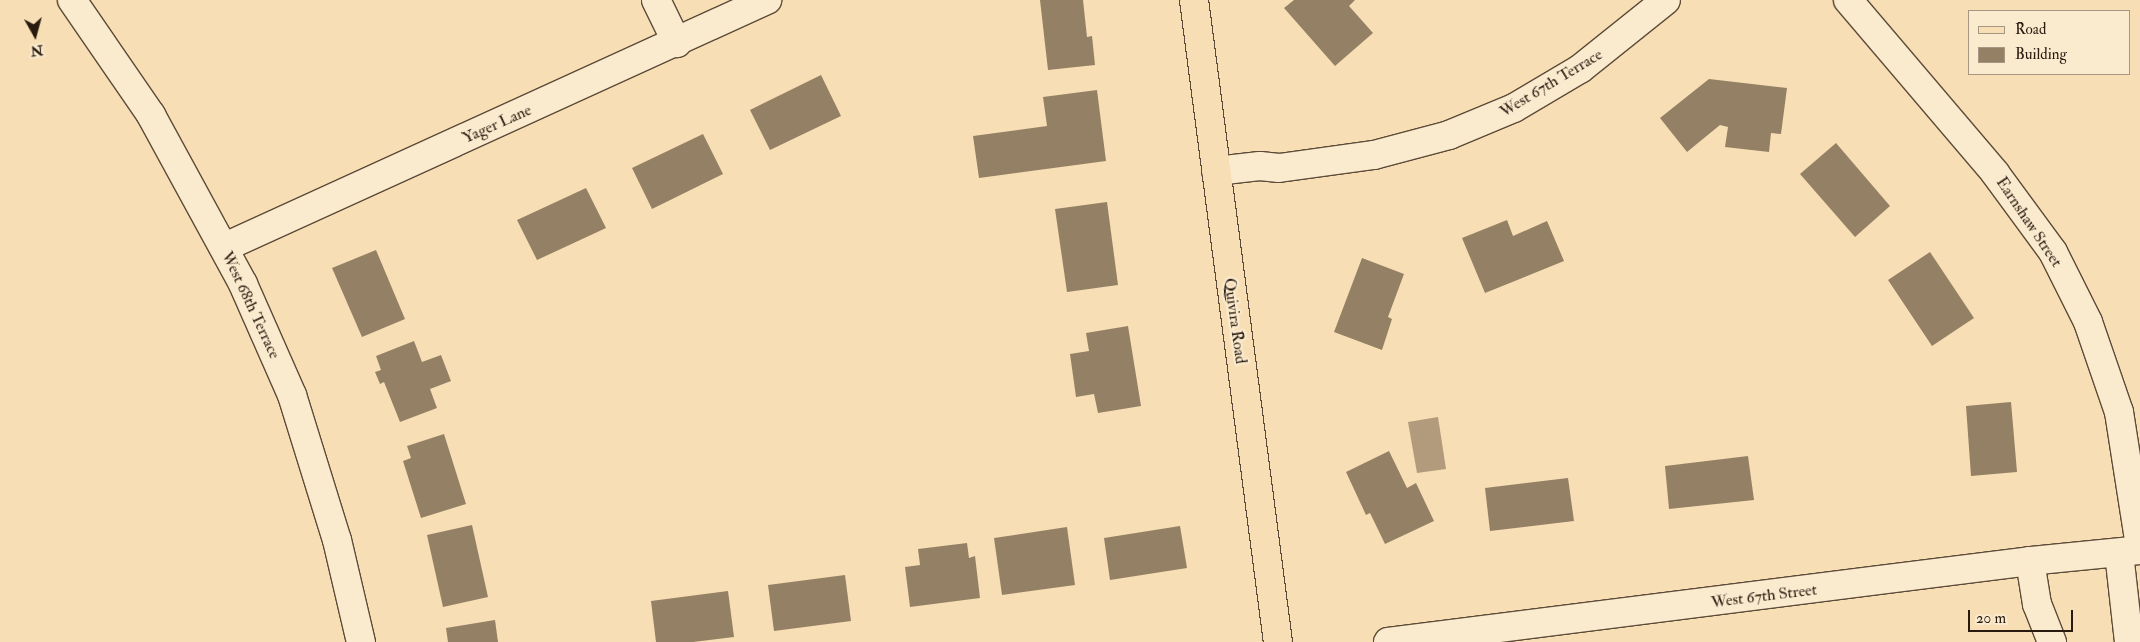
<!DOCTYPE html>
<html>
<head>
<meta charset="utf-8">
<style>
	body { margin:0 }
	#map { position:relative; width:2140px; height:642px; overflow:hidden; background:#f8deb4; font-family:"IM FELL Double Pica",serif }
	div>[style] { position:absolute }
	.water>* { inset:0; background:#b19b7c }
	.building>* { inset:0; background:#948065 }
	.roads { filter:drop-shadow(1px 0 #5c4b38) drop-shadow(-1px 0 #5c4b38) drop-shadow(0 1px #5c4b38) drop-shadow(0 -1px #5c4b38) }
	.minor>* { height:28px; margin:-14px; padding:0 14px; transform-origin:14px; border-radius:14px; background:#faeace }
	.tertiary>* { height:28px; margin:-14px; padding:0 14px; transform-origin:14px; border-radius:14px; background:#faeace }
	.primary>* { height:28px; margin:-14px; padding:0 14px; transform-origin:14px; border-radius:14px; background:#f8deb4 }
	span { translate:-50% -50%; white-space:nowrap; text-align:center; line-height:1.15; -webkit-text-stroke:4.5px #faeace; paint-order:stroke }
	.street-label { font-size:16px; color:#281a0f }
	.legend { position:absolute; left:1968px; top:10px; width:162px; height:65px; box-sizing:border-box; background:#faeace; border:1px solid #a69782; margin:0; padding:6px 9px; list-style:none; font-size:15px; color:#281a0f }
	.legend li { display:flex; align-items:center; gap:10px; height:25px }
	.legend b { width:25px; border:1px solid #a69782 }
	.north { position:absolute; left:10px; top:10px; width:50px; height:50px; -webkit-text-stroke:4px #faeace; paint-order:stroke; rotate:173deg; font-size:14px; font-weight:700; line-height:20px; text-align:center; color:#281a0f }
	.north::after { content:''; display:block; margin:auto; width:18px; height:22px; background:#281a0f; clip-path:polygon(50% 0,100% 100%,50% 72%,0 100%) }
	.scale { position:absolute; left:1968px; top:610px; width:105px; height:22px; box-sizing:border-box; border:2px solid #281a0f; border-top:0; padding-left:6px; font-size:15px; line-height:18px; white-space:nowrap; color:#281a0f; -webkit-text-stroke:4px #faeace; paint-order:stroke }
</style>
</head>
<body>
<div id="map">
	<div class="water">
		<div style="clip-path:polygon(1438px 417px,1446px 469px,1417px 473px,1408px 422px)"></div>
	</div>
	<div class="building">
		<div style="clip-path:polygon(1040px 0,1083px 0,1087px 37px,1092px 36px,1095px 65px,1048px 70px)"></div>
		<div style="clip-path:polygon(1294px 0,1355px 0,1349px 6px,1373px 33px,1335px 66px,1284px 8px)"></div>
		<div style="clip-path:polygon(821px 75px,841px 116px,770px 150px,750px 110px)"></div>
		<div style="clip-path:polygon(1709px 79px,1787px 88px,1781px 134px,1771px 133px,1769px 152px,1725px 147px,1728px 127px,1720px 125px,1687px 152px,1660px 118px)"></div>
		<div style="clip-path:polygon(1097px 90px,1106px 161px,979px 178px,973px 136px,1047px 126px,1043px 97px)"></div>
		<div style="clip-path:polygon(703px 134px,723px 174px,652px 209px,632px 168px)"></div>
		<div style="clip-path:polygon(1836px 143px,1890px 206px,1855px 237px,1800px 174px)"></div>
		<div style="clip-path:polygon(586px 188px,606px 228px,537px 260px,517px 220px)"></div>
		<div style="clip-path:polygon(1107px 202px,1118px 285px,1067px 292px,1055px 209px)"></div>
		<div style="clip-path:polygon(1507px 220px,1513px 236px,1547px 221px,1564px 261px,1485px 293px,1462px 238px)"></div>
		<div style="clip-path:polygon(376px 250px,405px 319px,362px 337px,332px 268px)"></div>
		<div style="clip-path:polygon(1930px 252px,1974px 318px,1932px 346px,1888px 280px)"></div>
		<div style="clip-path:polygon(1362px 258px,1404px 274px,1388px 317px,1392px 319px,1382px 350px,1334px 332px)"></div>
		<div style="clip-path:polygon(1128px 326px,1141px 406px,1098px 413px,1094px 394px,1076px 397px,1070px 354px,1089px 351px,1086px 333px)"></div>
		<div style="clip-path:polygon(414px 341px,422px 362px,441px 355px,451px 381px,430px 389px,437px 408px,400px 422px,384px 382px,380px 384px,375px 372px,381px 370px,376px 356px)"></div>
		<div style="clip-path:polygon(2011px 402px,2017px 472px,1971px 476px,1966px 406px)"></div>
		<div style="clip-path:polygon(444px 434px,466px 504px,421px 518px,403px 461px,411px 458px,407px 446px)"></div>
		<div style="clip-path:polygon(1389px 451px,1407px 488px,1416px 483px,1434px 521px,1385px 544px,1370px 513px,1366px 515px,1346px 472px)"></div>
		<div style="clip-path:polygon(1748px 456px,1754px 500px,1669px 509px,1665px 466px)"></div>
		<div style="clip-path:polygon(1568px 478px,1574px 521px,1490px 531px,1485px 488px)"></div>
		<div style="clip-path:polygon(472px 525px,488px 597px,443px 607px,427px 535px)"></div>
		<div style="clip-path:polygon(1180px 526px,1187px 568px,1110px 580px,1104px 538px)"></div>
		<div style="clip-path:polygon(1067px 527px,1075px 585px,1002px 595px,994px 538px)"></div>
		<div style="clip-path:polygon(967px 543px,969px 558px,975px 556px,980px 598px,910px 607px,905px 567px,920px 565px,918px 549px)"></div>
		<div style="clip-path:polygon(845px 575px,851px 621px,774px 631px,768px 585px)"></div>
		<div style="clip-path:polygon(728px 591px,734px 637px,693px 642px,656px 642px,651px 601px)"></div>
		<div style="clip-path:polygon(495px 620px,498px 642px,448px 642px,446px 628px)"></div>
	</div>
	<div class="roads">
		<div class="minor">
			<div style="left:72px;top:0;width:140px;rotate:55.5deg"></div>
			<div style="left:151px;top:115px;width:192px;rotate:61.4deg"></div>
			<div style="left:243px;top:284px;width:121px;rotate:66.2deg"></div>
			<div style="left:292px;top:395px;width:152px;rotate:72.8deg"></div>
			<div style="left:337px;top:540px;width:105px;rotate:76.8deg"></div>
			<div style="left:656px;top:0;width:48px;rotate:64deg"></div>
			<div style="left:1848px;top:0;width:227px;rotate:49.6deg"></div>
			<div style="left:1995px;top:173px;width:98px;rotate:53.7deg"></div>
			<div style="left:2053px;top:252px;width:78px;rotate:63.4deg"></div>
			<div style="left:2088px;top:322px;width:95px;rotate:71deg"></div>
			<div style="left:2119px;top:412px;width:136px;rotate:81.1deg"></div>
			<div style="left:1216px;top:171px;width:44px;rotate:-6.5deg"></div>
			<div style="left:1260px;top:166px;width:19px;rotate:6deg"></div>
			<div style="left:1279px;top:168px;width:96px;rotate:-7.8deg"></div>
			<div style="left:1374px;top:155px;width:78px;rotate:-14.9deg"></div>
			<div style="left:1449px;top:135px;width:70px;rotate:-22.6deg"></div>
			<div style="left:1514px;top:108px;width:77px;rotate:-30.6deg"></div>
			<div style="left:1580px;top:69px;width:110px;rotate:-38.7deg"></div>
			<div style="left:225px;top:247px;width:596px;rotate:-24.5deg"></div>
			<div style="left:2119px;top:553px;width:90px;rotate:83.6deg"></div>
			<div style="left:2030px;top:561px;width:44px;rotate:80.8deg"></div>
			<div style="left:2037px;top:604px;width:41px;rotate:68.5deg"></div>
		</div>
		<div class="tertiary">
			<div style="left:1388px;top:642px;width:647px;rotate:-7.19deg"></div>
			<div style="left:2030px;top:561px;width:111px;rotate:-5.7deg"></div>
		</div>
		<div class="primary">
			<div style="left:1194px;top:0;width:647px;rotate:82.55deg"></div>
		</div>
	</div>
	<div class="street-label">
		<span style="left:1551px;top:83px;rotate:-31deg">West 67th Terrace</span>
		<span style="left:497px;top:124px;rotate:-24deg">Yager Lane</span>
		<span style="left:2029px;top:222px;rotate:56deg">Earnshaw Street</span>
		<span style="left:251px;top:305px;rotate:65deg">West 68th Terrace</span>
		<span style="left:1235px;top:321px;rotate:82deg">Quivira Road</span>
		<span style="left:1764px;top:596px;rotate:-7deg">West 67th Street</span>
	</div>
	<ul class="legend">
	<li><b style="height:6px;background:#f8deb4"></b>Road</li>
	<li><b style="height:14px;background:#948065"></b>Building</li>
	</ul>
	<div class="north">N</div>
	<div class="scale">20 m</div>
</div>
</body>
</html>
